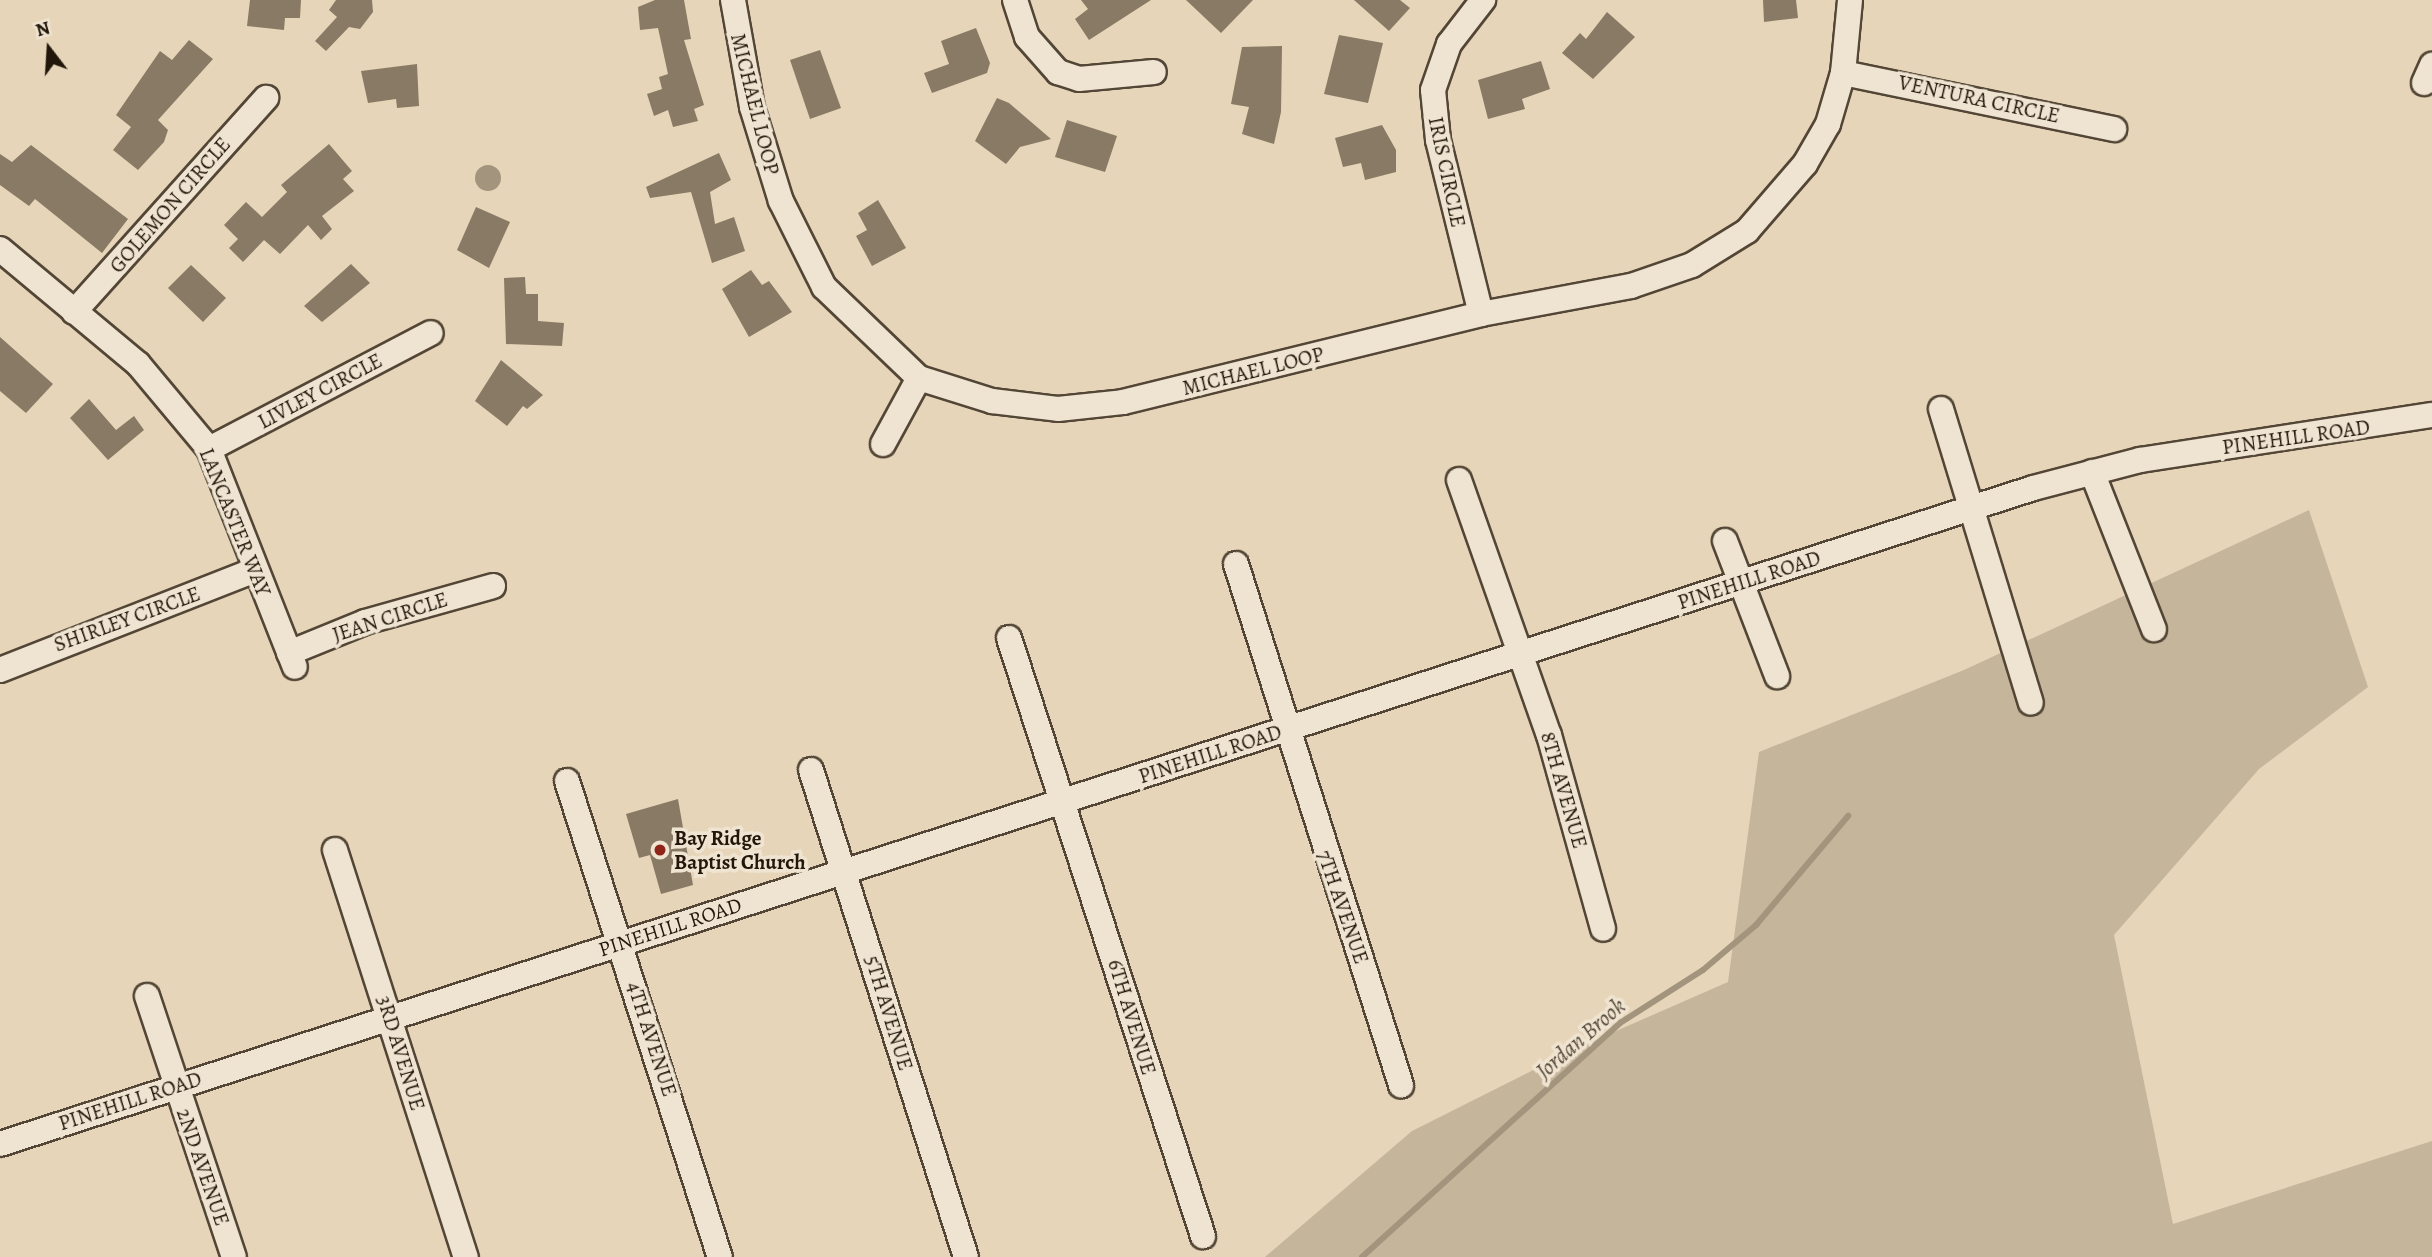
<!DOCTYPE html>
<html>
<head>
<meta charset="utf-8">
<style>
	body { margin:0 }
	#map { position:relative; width:2432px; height:1257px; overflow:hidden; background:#e6d5b8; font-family:Alegreya,serif }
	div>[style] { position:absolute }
	.green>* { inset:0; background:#c5b59a }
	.water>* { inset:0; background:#a3947d }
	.round { border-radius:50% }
	.stream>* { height:6px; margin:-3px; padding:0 3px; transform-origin:3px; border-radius:3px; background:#a3947d }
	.building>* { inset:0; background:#887a64 }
	.roads { filter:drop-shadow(2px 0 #534636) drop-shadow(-2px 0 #534636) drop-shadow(0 2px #534636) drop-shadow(0 -2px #534636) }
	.street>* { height:24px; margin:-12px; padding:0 12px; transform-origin:12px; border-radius:12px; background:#efe4d1 }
	.dots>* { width:19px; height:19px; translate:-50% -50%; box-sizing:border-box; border:4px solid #efe4d1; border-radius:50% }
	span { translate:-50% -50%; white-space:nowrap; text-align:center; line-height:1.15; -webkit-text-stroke:7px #efe4d1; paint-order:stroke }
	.street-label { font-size:21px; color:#22170a }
	.poi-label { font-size:21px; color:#22170a; font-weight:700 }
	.left { translate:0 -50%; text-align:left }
	.water-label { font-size:23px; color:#564938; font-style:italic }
	.north { position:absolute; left:14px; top:14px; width:70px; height:70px; -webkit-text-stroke:5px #efe4d1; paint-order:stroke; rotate:343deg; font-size:19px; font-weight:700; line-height:28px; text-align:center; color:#22170a }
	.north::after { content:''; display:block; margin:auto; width:24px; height:32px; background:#22170a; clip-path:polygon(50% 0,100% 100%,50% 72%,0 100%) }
</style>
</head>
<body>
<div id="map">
	<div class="green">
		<div style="clip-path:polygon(2309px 510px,2368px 687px,2259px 769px,2114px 935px,2173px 1224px,2432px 1141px,2432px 1257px,1265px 1257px,1412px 1131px,1575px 1049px,1728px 982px,1759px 752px,1964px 670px)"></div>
	</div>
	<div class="water">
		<div class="round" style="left:475px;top:165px;width:26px;height:26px"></div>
	</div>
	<div class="stream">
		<div style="left:1362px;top:1257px;width:348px;rotate:-42.2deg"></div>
		<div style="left:1620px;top:1023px;width:98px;rotate:-32.6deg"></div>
		<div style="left:1703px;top:970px;width:70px;rotate:-40.3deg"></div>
		<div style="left:1756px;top:925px;width:143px;rotate:-49.8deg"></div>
	</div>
	<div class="building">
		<div style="clip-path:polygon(250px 0,301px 0,300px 18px,285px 18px,284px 30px,247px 26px)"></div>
		<div style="clip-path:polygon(336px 0,372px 0,373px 12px,360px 29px,349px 27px,326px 51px,315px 41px,337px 17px,329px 10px)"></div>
		<div style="clip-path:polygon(655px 0,684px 0,691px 39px,684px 40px,704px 105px,694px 109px,698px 121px,673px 127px,668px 110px,654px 116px,647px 94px,662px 89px,659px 77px,668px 74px,658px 28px,640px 30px,638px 7px)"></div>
		<div style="clip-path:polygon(1081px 0,1151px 0,1089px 40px,1075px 19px,1088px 9px)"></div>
		<div style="clip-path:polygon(1186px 0,1253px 0,1221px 33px)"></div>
		<div style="clip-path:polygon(1354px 0,1400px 0,1410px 8px,1389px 31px)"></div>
		<div style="clip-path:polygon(1763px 0,1796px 0,1798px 18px,1764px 22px)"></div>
		<div style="clip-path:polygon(1607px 12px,1635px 37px,1593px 79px,1562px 53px,1580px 33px,1586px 39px)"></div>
		<div style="clip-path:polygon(976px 28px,990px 63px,987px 73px,932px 93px,924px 73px,949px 64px,941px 41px)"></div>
		<div style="clip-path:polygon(1339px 35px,1383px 43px,1368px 103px,1324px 94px)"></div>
		<div style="clip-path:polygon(189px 40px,213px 59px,158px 120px,168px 130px,164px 142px,138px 170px,113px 150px,131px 127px,116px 115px,160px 51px,172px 60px)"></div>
		<div style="clip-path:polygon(1282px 46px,1281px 112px,1274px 144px,1242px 134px,1249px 107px,1231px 104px,1242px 47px)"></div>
		<div style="clip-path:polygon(820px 50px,841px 108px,810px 119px,790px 60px)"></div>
		<div style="clip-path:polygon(1541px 61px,1550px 89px,1522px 99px,1525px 109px,1488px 119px,1478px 80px)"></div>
		<div style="clip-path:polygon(417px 64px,419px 106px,397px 108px,396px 99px,368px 103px,361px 71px)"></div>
		<div style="clip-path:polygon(997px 98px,1009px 103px,1051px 139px,1020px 147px,1006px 164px,975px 141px)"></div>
		<div style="clip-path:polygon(1067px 120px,1117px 136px,1105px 172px,1055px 157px)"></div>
		<div style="clip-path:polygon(1382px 125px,1396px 150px,1396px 172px,1365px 180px,1361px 163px,1343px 167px,1335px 138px)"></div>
		<div style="clip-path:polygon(329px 144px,352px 171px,343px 179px,354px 191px,322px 216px,332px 229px,321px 240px,308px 225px,280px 254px,264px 240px,243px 262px,229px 248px,238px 239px,224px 225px,246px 202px,262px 217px,287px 192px,281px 185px)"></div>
		<div style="clip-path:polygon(31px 145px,128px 219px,102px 253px,35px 199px,29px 206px,0 185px,0 154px,12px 162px)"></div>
		<div style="clip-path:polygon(719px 153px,731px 180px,710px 192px,715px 224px,734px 217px,745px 251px,712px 263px,691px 192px,650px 198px,646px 187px)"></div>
		<div style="clip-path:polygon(878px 200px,906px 248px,872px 266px,856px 236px,867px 230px,858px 213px)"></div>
		<div style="clip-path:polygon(476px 207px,510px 222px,489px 268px,457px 250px)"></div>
		<div style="clip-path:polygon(351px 264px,370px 283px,322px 322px,304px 306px)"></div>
		<div style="clip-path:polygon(191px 265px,226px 298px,203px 322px,168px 288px)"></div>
		<div style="clip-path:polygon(751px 270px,762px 285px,769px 281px,792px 312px,749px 337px,722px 289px)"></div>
		<div style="clip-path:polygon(525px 277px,526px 294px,538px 294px,538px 321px,564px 323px,562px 346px,506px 344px,504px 278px)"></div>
		<div style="clip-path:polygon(0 337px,53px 384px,26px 413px,0 391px)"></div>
		<div style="clip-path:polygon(501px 360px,543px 395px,527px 409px,523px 406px,507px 426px,475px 401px)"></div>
		<div style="clip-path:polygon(89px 399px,116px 430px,134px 416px,144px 430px,108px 460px,70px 418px)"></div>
		<div style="clip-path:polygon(678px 799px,693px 885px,661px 894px,650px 855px,639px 858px,626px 814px)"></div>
	</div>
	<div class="roads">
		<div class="street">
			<div style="left:733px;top:0;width:109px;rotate:79.9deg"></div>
			<div style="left:752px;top:107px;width:98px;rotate:72.9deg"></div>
			<div style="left:781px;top:201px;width:96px;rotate:63.4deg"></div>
			<div style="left:824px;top:287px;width:132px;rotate:43.8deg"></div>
			<div style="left:919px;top:378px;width:77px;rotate:17.5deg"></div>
			<div style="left:992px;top:401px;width:66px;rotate:6.9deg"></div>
			<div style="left:1058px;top:409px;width:65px;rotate:-6.1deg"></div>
			<div style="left:1123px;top:402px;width:369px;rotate:-13.8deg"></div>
			<div style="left:1481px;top:314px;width:153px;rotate:-10.6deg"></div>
			<div style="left:1631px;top:286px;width:65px;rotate:-19deg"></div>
			<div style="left:1692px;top:265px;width:65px;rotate:-31.7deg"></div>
			<div style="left:1747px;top:231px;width:89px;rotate:-49.1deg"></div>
			<div style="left:1805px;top:164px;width:46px;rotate:-60.1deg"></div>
			<div style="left:1828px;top:124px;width:53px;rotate:-73.6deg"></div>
			<div style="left:1843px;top:73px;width:73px;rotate:-84.5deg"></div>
			<div style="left:1015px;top:0;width:39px;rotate:72deg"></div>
			<div style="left:1027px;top:37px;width:47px;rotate:48.5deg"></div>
			<div style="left:1058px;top:72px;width:22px;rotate:18deg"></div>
			<div style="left:1079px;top:79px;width:75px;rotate:-5.3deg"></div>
			<div style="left:1843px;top:73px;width:277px;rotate:11.7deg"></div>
			<div style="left:2424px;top:83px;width:20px;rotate:-66deg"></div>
			<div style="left:0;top:249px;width:180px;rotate:39.8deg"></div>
			<div style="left:138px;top:364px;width:111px;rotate:50.1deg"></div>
			<div style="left:209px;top:449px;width:234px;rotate:68.5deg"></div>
			<div style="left:74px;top:312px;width:288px;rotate:-48.1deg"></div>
			<div style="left:1481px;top:314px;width:179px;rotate:-103.9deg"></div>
			<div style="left:1438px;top:140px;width:50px;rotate:-95.7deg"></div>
			<div style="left:1433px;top:90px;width:49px;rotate:-70.8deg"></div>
			<div style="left:1449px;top:44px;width:56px;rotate:-52.3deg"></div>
			<div style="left:1941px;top:409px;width:307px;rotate:73deg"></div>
			<div style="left:883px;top:444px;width:75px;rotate:-61.4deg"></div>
			<div style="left:209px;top:449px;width:250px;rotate:-27.6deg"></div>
			<div style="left:2092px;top:472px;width:169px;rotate:68.5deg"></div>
			<div style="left:1459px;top:480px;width:270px;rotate:70.6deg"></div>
			<div style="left:1549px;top:735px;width:201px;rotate:74.4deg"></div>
			<div style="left:1725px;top:541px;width:145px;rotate:68.9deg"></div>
			<div style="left:1236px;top:564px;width:547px;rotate:72.43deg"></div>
			<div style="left:1009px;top:638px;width:629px;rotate:72.03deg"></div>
			<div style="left:289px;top:653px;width:82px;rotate:-22.2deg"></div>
			<div style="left:365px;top:622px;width:133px;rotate:-15.7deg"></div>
			<div style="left:0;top:670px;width:274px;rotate:-21.4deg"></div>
			<div style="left:811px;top:770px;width:511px;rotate:72.35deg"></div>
			<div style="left:567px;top:781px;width:500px;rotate:72.2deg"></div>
			<div style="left:335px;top:850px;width:428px;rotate:72.2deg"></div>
			<div style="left:147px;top:996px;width:275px;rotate:71.6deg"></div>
			<div style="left:0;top:1144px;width:2136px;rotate:-17.88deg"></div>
			<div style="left:2033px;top:488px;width:111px;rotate:-14.7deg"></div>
			<div style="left:2140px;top:460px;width:295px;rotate:-8.8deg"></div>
		</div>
	</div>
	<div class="dots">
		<div style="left:660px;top:850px;background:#8f2418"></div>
	</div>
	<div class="street-label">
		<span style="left:1979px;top:99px;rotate:12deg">VENTURA CIRCLE</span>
		<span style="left:755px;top:104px;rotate:76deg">MICHAEL LOOP</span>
		<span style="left:1447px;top:172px;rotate:78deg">IRIS CIRCLE</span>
		<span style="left:170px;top:205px;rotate:-49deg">GOLEMON CIRCLE</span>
		<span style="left:1253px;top:371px;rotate:-14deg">MICHAEL LOOP</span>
		<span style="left:320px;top:391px;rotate:-28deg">LIVLEY CIRCLE</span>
		<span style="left:2296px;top:437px;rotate:-8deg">PINEHILL ROAD</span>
		<span style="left:235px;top:522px;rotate:68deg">LANCASTER WAY</span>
		<span style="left:1749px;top:580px;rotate:-18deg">PINEHILL ROAD</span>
		<span style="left:390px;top:617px;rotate:-18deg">JEAN CIRCLE</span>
		<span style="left:127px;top:619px;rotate:-20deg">SHIRLEY CIRCLE</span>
		<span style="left:1210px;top:754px;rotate:-18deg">PINEHILL ROAD</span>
		<span style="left:1564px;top:790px;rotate:74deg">8TH AVENUE</span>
		<span style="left:1343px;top:907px;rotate:71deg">7TH AVENUE</span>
		<span style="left:670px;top:927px;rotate:-18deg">PINEHILL ROAD</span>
		<span style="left:889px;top:1013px;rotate:73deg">5TH AVENUE</span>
		<span style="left:1132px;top:1017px;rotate:73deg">6TH AVENUE</span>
		<span style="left:652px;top:1039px;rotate:72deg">4TH AVENUE</span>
		<span style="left:401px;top:1053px;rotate:73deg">3RD AVENUE</span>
		<span style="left:130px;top:1101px;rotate:-18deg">PINEHILL ROAD</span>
		<span style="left:203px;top:1167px;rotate:71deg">2ND AVENUE</span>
	</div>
	<div class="poi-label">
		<span class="left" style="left:674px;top:850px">Bay Ridge<br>Baptist Church</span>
	</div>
	<div class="water-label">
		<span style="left:1581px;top:1039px;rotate:-41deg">Jordan Brook</span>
	</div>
	<div class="north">N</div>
</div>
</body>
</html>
